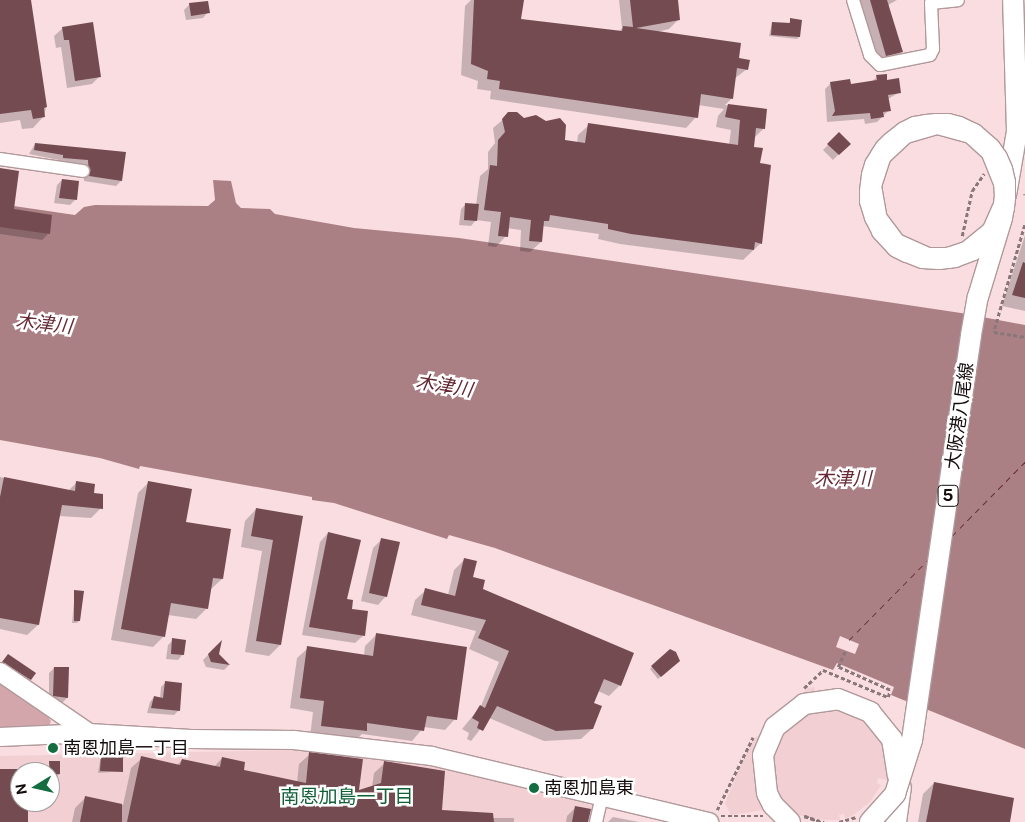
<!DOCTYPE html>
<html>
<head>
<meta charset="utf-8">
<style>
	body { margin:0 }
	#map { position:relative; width:1025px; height:822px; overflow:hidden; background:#f9dde0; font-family:"Public Sans","Noto Sans JP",sans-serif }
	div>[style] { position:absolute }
	.built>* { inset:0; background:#f2cfd2 }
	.green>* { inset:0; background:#d2a6ab }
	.water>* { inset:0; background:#ab8085 }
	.pier>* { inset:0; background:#f9dde0 }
	.shadow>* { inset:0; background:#0003 }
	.ferry>* { height:1px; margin-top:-0.5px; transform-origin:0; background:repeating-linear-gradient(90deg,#652a35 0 6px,transparent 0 11px) }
	.building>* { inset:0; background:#734b51 }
	.path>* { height:2.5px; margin-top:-1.25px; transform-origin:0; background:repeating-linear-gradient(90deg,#897678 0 4px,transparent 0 6.5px) }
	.roads { filter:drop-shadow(1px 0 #b1989a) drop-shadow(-1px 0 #b1989a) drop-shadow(0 1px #b1989a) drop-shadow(0 -1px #b1989a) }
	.street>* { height:12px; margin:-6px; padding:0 6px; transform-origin:6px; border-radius:6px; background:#fff }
	.secondary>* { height:18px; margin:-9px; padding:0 9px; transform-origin:9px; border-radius:9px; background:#fff }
	.primary>* { height:20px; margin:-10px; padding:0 10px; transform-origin:10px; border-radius:10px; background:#fff }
	.path-bridge>* { height:2.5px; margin-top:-1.25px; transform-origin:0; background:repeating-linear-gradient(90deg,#897678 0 4px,transparent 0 6.5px) }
	.bridges { filter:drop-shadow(1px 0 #b1989a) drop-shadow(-1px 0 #b1989a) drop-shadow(0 1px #b1989a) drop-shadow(0 -1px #b1989a) }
	.primary-bridge>* { height:20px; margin:-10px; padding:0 10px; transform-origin:10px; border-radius:10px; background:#fff }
	.dots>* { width:14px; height:14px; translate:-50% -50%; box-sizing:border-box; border:2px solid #fff; border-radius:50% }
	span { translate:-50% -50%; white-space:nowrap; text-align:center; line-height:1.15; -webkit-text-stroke:5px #fff; paint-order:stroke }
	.shield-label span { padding:1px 4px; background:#fff; border:1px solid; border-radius:4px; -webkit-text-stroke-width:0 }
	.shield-label { font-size:16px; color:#150c0d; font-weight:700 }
	.street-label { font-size:18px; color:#150c0d }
	.poi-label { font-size:18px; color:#150c0d }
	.left { translate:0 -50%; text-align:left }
	.water-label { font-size:19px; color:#652a35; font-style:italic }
	.neighbourhood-label { font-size:19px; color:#106138 }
	.north { position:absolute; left:10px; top:762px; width:50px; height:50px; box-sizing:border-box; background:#fff; border:1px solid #a19e9e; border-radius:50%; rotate:261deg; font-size:14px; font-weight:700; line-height:20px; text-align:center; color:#150c0d }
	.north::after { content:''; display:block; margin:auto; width:18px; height:22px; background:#146d40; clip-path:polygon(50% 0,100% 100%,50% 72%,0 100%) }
</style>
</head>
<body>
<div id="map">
	<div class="built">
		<div style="clip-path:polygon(814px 687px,815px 691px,835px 690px,859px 695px,884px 712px,899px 733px,908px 785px,878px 778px,877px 783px,881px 785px,870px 802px,852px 816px,845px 818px,844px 814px,839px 815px,840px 820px,823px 820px,768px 809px,731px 815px,725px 803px,750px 743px,808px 688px)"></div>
		<div style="clip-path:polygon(evenodd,296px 750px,449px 766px,590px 805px,593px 808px,590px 822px,0 822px,0 756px,296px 750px,20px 772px,50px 772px,50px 802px,20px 802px,20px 772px)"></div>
	</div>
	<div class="green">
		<div style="clip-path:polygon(0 684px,48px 717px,51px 721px,49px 726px,0 728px)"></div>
	</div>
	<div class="water">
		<div style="clip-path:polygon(213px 180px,231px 181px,236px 203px,241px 208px,270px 209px,275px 214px,354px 228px,459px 238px,961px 313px,1025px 325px,1025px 749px,891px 695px,894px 687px,837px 663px,833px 670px,495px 548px,449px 535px,447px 539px,334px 503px,312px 500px,312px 497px,140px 466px,139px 469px,100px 458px,0 440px,0 204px,75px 215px,84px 207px,95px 205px,208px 206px,215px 200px)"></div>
	</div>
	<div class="pier">
		<div style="clip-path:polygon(840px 636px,859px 644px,855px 654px,836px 647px)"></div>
	</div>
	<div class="shadow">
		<div style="clip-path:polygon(0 0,29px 0,46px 107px,44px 116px,33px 128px,22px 129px,20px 120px,0 123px)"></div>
		<div style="clip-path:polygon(471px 0,522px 0,520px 20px,619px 32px,622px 28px,619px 0,677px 0,679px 19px,669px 29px,657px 32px,737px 59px,747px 69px,734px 79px,732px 98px,725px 105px,766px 110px,764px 128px,754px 138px,753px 148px,759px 164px,761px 243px,743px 260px,620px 244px,598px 239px,599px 234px,542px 226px,541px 242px,530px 252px,520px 251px,521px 230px,507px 228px,506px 236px,496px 247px,488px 246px,491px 222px,476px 220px,471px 226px,459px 225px,461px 209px,466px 204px,476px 205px,480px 176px,488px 169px,488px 152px,495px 143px,493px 128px,512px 112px,563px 141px,577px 143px,578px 135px,589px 125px,729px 145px,731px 130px,716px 127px,718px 116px,724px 109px,698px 105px,696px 117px,686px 128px,490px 99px,491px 91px,477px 89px,478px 81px,461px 75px,465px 6px)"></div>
		<div style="clip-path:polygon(860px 0,897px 0,888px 5px,901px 52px,894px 59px,879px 62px)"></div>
		<div style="clip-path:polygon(190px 4px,208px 12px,203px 18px,186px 20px,184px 10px)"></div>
		<div style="clip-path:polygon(791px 20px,799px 37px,797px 39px,769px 36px,772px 23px,788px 24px)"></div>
		<div style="clip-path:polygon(63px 28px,100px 76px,92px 84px,67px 88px,61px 47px,56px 48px,54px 36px)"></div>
		<div style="clip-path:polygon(1025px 31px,1025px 75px,1021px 35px)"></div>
		<div style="clip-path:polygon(877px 77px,900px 92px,888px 99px,889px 110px,877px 122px,865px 124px,864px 119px,827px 122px,825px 89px,831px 83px,850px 86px,871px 82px)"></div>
		<div style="clip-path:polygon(839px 134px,849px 144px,833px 160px,823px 150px)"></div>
		<div style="clip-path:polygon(35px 144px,125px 153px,121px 181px,116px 186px,84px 181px,83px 165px,58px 163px,59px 160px,29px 154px)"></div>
		<div style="clip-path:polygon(0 169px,13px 210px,48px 234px,42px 240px,0 234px)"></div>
		<div style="clip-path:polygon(62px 180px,75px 200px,70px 205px,54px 203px,57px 185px)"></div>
		<div style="clip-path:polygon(1025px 235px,1025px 311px,1002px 306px)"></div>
		<div style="clip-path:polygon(0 477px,68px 491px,77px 482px,101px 508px,91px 518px,59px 516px,38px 625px,27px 635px,0 629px)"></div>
		<div style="clip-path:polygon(149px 482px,184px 523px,222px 579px,210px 590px,207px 608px,196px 619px,168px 615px,164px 636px,153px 647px,111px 640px,138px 493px)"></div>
		<div style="clip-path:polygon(256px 509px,302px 517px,280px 645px,269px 656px,245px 652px,262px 551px,241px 547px,245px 521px)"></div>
		<div style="clip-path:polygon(328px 533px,345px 600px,364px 635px,355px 643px,302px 635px,320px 542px)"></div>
		<div style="clip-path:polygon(382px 539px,386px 596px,378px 605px,361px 601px,373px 548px)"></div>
		<div style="clip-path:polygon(465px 559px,471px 578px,481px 589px,620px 685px,609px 696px,598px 691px,592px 704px,592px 729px,581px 739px,544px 741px,489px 718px,471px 741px,467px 739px,469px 733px,462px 729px,481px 706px,499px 662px,469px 649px,476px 631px,411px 615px,415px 600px,426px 590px,448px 595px,454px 570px)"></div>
		<div style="clip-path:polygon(75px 591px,79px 621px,77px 623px,72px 623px)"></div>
		<div style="clip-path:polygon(376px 635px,455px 719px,445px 730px,424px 727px,412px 741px,362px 734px,355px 741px,310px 737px,313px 712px,290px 708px,297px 658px,308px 648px,364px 656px,365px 646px)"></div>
		<div style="clip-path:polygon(173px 640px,183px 654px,178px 660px,166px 659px,168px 645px)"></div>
		<div style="clip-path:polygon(220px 643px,218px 655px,229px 665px,224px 670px,206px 667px,203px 660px)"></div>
		<div style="clip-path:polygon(670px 650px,678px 661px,658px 679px,650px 669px)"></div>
		<div style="clip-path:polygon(6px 658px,34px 674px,30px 680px,28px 682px,1px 664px)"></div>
		<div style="clip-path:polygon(54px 668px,67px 698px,62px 703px,49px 701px,49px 673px)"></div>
		<div style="clip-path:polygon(165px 683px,178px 711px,174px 715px,147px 713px,150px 702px,154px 697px,160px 698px,161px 687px)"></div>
		<div style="clip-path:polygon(310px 754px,357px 792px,372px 787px,374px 773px,385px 763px,441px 811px,473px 812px,473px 815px,492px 818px,514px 818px,514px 822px,72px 822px,75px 808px,86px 797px,123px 805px,131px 768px,142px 758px,177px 765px,182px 760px,214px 767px,222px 758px,242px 771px,297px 783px,299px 764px)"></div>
		<div style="clip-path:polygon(101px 756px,122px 771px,98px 773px)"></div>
		<div style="clip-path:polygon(50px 762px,59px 774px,57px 776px,50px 776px,48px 772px)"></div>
		<div style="clip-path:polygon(0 770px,27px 770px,20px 772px,20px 802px,27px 802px,27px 822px,0 822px)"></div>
		<div style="clip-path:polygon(934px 783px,1008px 822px,918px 822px,923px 794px)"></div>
		<div style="clip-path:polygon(576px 807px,587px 822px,566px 822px,567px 816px)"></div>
		<div style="clip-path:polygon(613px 817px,639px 822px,608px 822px)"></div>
	</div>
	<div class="ferry">
		<div style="left:952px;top:536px;width:104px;rotate:-45.4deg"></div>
		<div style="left:849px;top:640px;width:112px;rotate:-45.4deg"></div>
	</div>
	<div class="building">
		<div style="clip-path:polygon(0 0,31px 0,47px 107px,44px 108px,45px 117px,33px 119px,31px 110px,0 114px)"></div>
		<div style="clip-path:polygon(474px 0,524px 0,521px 19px,622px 31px,623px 26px,633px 27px,630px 0,678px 0,680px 20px,636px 28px,741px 43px,739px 58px,750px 60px,748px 70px,737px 68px,733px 99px,701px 94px,698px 118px,499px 89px,500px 81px,487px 79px,488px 71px,471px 64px)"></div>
		<div style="clip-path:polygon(870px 0,887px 0,903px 52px,886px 56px)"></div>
		<div style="clip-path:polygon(208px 1px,210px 13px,191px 16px,189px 3px)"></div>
		<div style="clip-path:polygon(790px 18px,802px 20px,800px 37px,771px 35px,772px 22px,790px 23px)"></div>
		<div style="clip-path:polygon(93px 22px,101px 77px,75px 81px,69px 40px,64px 40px,62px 27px)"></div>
		<div style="clip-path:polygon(887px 74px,887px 80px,899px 78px,901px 93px,888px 95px,891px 111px,883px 112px,884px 117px,871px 119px,870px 113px,832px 116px,835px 111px,830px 82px,850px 79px,851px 84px,877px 80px,876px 75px)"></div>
		<div style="clip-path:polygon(728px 104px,767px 109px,765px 129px,756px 128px,754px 147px,763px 148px,760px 163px,771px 165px,762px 244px,755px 242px,754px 250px,631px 234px,608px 229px,608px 224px,550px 215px,549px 221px,544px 221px,542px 242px,529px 241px,531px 220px,510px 217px,508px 237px,498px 236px,501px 212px,484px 210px,490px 165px,497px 166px,498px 140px,505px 132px,502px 119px,508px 112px,517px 112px,524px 118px,536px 115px,546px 121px,560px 118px,566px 125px,565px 140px,585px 143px,588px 123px,738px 145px,740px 120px,725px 117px)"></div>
		<div style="clip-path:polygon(839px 132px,851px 144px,839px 155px,827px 144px)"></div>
		<div style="clip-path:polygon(35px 143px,126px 152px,122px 181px,89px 176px,88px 160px,63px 158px,63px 155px,34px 150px)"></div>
		<div style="clip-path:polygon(0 168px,19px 171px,14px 209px,52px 215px,50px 234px,0 227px)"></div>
		<div style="clip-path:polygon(62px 179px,79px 181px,77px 200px,59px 198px)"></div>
		<div style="clip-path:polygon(465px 203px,479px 204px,477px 221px,464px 220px)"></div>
		<div style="clip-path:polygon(1023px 262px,1025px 263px,1025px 298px,1012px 295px)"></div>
		<div style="clip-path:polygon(4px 477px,75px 491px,76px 481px,95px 484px,94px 493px,103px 494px,103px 509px,62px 505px,39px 625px,0 618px,0 497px)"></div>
		<div style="clip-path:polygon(148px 481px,192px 489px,186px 522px,231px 529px,223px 579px,213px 578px,208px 609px,171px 603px,165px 637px,121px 629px)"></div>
		<div style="clip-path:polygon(256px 508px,303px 516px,281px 645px,256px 641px,273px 540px,251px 536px)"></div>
		<div style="clip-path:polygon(328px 532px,361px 540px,347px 599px,353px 600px,352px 609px,368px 611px,365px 636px,309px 627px)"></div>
		<div style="clip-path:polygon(381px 538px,400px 542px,387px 597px,369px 593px)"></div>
		<div style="clip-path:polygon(464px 558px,477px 561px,473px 577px,485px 580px,483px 589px,634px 653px,621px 686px,604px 679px,594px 703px,602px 706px,593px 729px,556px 731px,497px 706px,483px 731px,477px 728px,479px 722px,472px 718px,480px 705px,485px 708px,509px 651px,478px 638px,486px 620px,421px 605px,425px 588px,455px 596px)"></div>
		<div style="clip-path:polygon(74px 590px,84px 591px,80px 621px,74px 621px)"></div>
		<div style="clip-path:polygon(376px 633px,467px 647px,457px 720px,427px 716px,424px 731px,367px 723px,367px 731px,321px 726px,324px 701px,300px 698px,307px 646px,373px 656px)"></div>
		<div style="clip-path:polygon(172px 638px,186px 640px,184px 655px,171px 654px)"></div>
		<div style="clip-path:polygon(222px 640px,219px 654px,230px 665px,211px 662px,208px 654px)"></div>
		<div style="clip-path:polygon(670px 649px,676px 652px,680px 661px,661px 677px,651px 666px)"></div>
		<div style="clip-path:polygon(8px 654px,36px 673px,31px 680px,2px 662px)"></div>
		<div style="clip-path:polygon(54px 667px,69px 667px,68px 698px,53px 696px)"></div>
		<div style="clip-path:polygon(165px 681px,182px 683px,180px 711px,151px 708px,154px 696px,163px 698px)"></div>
		<div style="clip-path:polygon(309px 752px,363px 759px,359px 790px,381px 783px,384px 761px,445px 771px,442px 810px,493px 813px,494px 822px,127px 822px,141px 756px,180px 765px,182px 759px,220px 767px,222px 757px,245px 762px,244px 770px,306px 783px)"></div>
		<div style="clip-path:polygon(101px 755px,123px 756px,123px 772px,100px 771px)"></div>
		<div style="clip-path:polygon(49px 761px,60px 761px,60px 774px,50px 775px)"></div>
		<div style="clip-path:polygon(0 769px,20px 769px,20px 802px,28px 802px,28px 822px,0 822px)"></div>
		<div style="clip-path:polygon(934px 782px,1014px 798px,1010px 822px,926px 822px)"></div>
		<div style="clip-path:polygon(85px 796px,122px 804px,122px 822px,80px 822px)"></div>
		<div style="clip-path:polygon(575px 806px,591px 809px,588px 822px,572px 822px)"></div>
	</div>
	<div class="path">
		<div style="left:1025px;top:194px;width:1px;rotate:90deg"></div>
		<div style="left:1025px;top:225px;width:111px;rotate:106.2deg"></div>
		<div style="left:994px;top:332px;width:31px;rotate:9deg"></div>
		<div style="left:962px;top:236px;width:46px;rotate:-77.5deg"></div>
		<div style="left:972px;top:191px;width:21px;rotate:-55deg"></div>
		<div style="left:804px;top:688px;width:26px;rotate:-43deg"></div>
		<div style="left:823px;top:670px;width:70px;rotate:22.6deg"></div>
		<div style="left:888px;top:697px;width:7px;rotate:-74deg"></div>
		<div style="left:890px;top:690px;width:57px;rotate:-156.1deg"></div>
		<div style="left:838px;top:667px;width:17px;rotate:-66deg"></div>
		<div style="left:717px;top:810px;width:81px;rotate:-63.7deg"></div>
		<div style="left:721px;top:816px;width:42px"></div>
		<div style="left:804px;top:816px;width:21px;rotate:17deg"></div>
	</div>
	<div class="roads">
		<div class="street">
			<div style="left:853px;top:0;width:58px;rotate:72.8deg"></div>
			<div style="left:870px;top:55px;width:14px;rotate:45deg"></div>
			<div style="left:880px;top:65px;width:51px;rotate:-11.3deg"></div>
			<div style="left:930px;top:55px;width:7px;rotate:-63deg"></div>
			<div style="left:933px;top:49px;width:46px;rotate:-92.5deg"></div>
			<div style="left:931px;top:3px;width:27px;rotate:-6deg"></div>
			<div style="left:0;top:159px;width:84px;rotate:8.2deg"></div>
			<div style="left:596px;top:822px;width:28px;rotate:-77deg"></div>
		</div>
		<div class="secondary">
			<div style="left:0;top:672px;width:108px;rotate:34.4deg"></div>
			<div style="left:0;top:737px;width:89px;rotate:-2.6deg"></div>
			<div style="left:89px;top:733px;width:102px;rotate:3.4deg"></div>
			<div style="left:191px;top:739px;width:103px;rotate:0.6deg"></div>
			<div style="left:294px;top:740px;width:139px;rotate:6.6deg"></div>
			<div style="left:432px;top:756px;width:285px;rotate:13.4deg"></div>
		</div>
		<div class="primary">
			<div style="left:1006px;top:195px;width:65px;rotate:-80.2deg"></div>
			<div style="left:1017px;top:131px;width:131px;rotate:-91.7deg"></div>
			<div style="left:896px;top:822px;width:35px;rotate:-82deg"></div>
		</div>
	</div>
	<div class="path-bridge">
		<div style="left:805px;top:816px;width:17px;rotate:21deg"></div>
		<div style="left:839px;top:822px;width:18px;rotate:-16deg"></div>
	</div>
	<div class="bridges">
		<div class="primary-bridge">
			<div style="left:790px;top:822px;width:24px;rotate:-135deg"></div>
			<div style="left:773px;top:805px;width:13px;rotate:-117deg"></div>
			<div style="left:767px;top:793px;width:38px;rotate:-96deg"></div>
			<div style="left:763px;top:755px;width:30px;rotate:-67deg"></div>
			<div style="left:775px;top:727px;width:37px;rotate:-38deg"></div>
			<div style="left:804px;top:704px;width:34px;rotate:-8deg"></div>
			<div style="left:838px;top:699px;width:35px;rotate:22deg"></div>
			<div style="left:870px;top:712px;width:35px;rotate:51deg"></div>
			<div style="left:892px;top:739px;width:37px;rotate:81deg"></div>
			<div style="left:870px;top:822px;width:38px;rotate:-48deg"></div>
			<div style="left:895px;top:794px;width:57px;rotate:-72.5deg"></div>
			<div style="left:912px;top:740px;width:409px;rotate:-81.7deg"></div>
			<div style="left:971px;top:335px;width:39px;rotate:-80deg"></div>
			<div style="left:978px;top:297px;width:83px;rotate:-73.1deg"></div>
			<div style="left:1002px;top:218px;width:11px;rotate:-80deg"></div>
			<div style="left:1004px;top:207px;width:11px;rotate:-85deg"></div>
			<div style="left:1005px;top:196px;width:14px;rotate:-90deg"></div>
			<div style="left:1005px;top:182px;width:13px;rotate:-103deg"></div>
			<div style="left:1002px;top:169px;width:12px;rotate:-114deg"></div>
			<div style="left:997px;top:158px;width:12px;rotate:-125deg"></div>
			<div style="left:990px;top:148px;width:21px;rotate:-139deg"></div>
			<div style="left:974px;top:134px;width:17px;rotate:-155deg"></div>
			<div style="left:959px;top:127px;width:11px;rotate:-165deg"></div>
			<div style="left:948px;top:124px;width:11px;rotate:180deg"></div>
			<div style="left:937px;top:124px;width:11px;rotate:175deg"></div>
			<div style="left:926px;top:125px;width:11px;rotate:170deg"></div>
			<div style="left:915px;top:127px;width:11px;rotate:153deg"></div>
			<div style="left:905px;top:132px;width:16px;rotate:142deg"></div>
			<div style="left:892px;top:142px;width:10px;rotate:135deg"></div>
			<div style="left:885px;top:149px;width:19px;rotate:122deg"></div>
			<div style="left:875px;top:165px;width:10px;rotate:107deg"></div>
			<div style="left:872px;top:175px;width:16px;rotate:97deg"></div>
			<div style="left:870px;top:191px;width:10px;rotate:90deg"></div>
			<div style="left:870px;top:201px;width:17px;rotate:73deg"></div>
			<div style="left:875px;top:217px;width:16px;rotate:63deg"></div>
			<div style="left:882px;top:231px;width:22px;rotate:47deg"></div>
			<div style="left:897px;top:247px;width:11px;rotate:27deg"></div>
			<div style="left:907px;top:252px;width:17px;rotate:21deg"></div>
			<div style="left:923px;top:258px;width:16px;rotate:4deg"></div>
			<div style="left:939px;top:259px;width:16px;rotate:-7deg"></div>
			<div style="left:955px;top:257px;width:19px;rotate:-21deg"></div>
			<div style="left:973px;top:250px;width:13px;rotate:-42deg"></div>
			<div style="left:983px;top:241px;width:13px;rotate:-45deg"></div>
			<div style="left:992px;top:232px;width:9px;rotate:-54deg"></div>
			<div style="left:997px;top:225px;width:9px;rotate:-63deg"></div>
			<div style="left:1001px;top:217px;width:10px;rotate:-73deg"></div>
			<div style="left:1004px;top:207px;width:11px;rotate:-85deg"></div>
			<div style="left:1005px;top:196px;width:13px;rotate:-94deg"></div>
			<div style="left:1004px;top:183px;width:35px;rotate:-112deg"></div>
			<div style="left:991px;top:151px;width:27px;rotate:-138deg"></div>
			<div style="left:971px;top:133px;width:35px;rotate:-165deg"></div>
			<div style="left:937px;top:124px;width:33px;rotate:164deg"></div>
			<div style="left:905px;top:133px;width:33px;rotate:137deg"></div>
			<div style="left:881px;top:155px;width:33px;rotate:108deg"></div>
			<div style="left:871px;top:186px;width:34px;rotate:80deg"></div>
			<div style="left:877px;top:219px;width:31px;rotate:53deg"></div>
			<div style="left:896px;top:244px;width:35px;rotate:24deg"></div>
			<div style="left:928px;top:258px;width:20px"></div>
			<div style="left:948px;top:258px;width:20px;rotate:-18deg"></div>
			<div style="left:967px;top:252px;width:32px;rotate:-39deg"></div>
			<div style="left:992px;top:232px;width:27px;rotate:-66deg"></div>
		</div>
	</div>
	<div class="dots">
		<div style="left:53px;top:748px;background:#146d40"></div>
		<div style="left:534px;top:788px;background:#146d40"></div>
	</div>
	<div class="shield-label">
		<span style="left:948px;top:496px">5</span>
	</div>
	<div class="street-label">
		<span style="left:960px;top:416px;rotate:-82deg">大阪港八尾線</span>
	</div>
	<div class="poi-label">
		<span class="left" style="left:63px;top:748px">南恩加島一丁目</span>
		<span class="left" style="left:544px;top:788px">南恩加島東</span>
	</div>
	<div class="water-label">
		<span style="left:44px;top:324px;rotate:6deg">木津川</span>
		<span style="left:444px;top:386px;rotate:9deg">木津川</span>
		<span style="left:843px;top:479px">木津川</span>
	</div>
	<div class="neighbourhood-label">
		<span style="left:347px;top:797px">南恩加島一丁目</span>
	</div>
	<div class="north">N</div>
</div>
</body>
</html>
